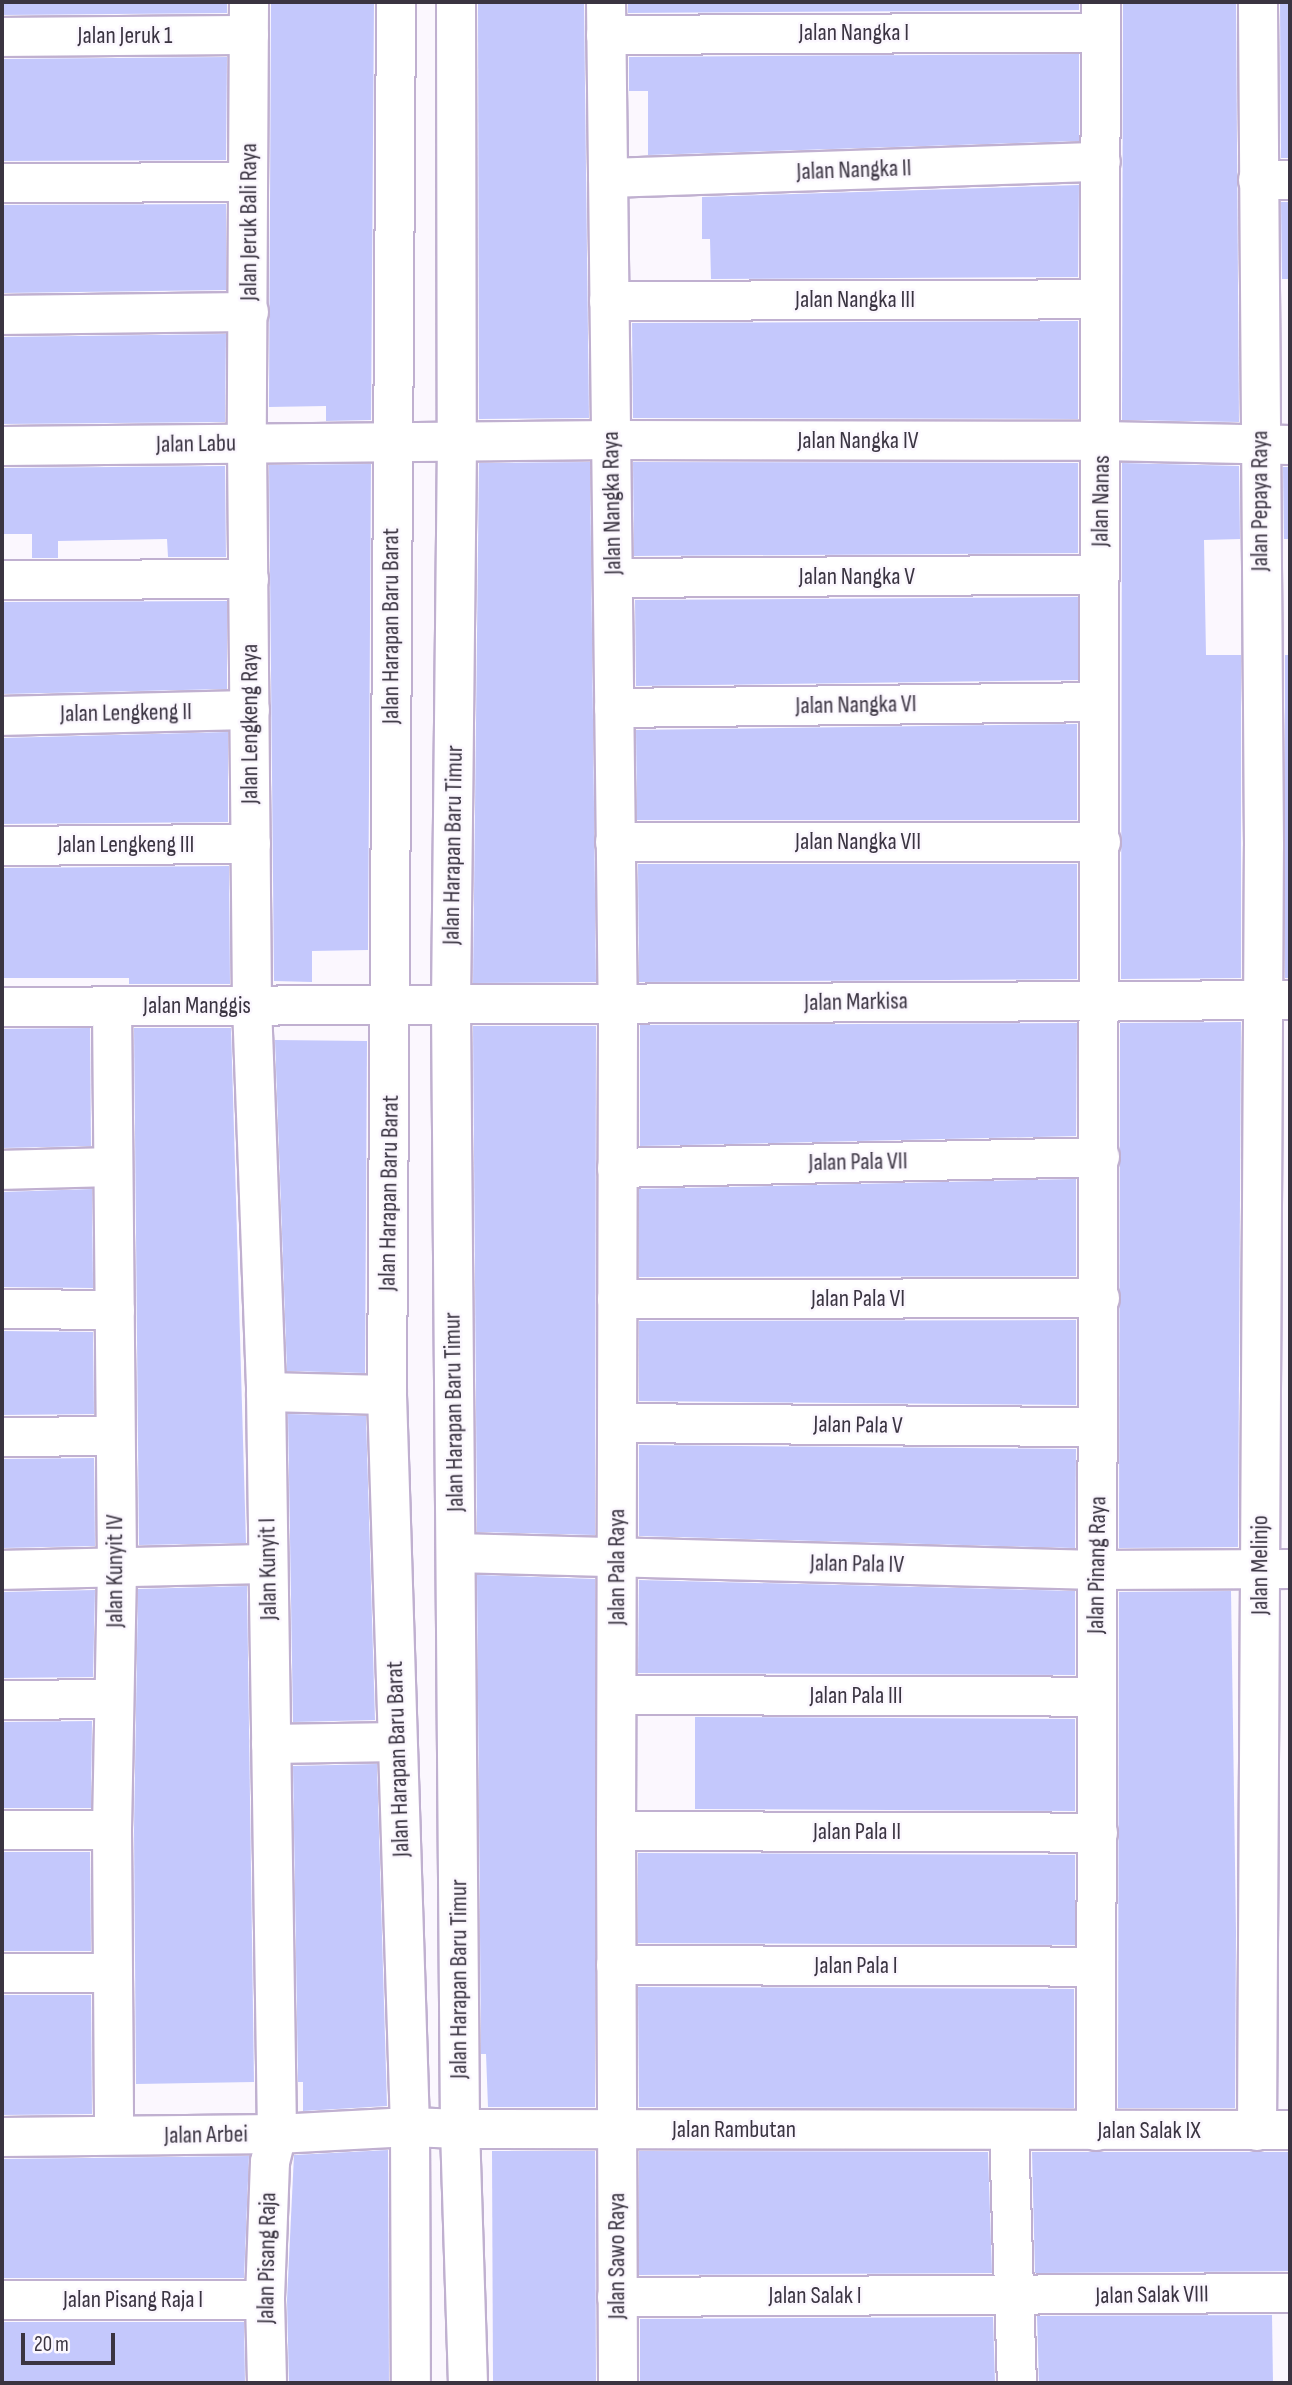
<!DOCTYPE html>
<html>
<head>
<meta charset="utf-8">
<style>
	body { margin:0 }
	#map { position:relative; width:1292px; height:2385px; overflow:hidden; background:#fbf7fe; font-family:"Sofia Sans Condensed",sans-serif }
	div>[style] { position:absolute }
	.building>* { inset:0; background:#c4c8fc }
	.roads { filter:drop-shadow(2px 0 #c0b0d0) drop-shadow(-2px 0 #c0b0d0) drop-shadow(0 2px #c0b0d0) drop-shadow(0 -2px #c0b0d0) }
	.minor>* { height:38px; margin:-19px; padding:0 19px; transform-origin:19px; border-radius:19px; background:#fff }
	span { translate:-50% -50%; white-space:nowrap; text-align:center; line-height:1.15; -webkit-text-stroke:5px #fbf7fe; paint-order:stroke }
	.street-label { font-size:24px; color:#3a3441 }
	.frame { position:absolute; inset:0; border:4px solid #3a3441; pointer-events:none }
	.scale { position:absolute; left:21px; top:2333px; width:94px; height:32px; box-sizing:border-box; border:4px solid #3a3441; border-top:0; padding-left:9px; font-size:21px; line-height:24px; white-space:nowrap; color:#3a3441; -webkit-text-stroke:5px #fbf7fe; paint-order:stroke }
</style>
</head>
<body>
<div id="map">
	<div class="building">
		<div style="clip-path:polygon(2px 2px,227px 2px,227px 13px,2px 15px)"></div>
		<div style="clip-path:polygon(271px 2px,374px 2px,371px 420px,326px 421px,326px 406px,269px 407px)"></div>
		<div style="clip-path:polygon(478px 2px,584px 2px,589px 418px,479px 419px)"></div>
		<div style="clip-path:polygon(628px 2px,1079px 2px,1079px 10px,628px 13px)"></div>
		<div style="clip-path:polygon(1123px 2px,1236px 2px,1239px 422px,1122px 420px)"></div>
		<div style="clip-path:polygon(1280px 2px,1290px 2px,1290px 158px,1281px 158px)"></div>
		<div style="clip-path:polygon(1079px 54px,1079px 141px,648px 155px,648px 91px,629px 91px,629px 57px)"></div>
		<div style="clip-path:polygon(227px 57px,226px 160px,2px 161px,2px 59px)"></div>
		<div style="clip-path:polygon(1079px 185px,1078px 277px,711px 279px,710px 239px,702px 239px,702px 197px)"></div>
		<div style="clip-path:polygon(1281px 202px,1290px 202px,1290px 279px,1282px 279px)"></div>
		<div style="clip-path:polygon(226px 204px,226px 290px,2px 293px,2px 205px)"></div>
		<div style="clip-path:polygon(1078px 321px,1078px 419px,633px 418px,632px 323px)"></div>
		<div style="clip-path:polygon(226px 334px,225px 422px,2px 424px,2px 337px)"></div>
		<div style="clip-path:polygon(590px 462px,596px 982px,473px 983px,479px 463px)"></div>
		<div style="clip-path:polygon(633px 462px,1078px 463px,1078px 553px,634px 556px)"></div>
		<div style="clip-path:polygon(1122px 463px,1239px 466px,1240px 539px,1204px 540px,1206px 655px,1241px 655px,1241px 978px,1121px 979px)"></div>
		<div style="clip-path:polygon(371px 464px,368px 950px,312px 951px,312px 982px,274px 981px,269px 465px)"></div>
		<div style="clip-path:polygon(225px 466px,226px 557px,168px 557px,167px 539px,58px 541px,58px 558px,32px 558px,32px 534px,2px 534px,2px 468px)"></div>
		<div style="clip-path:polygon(1283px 467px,1290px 467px,1290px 539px,1284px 539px)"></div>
		<div style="clip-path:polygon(1078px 597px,1078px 680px,636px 686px,635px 600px)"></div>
		<div style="clip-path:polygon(227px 601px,227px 689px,2px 694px,2px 602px)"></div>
		<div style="clip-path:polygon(1285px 655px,1290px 655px,1290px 978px,1285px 978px)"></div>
		<div style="clip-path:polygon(1077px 724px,1077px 820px,637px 820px,636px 730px)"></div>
		<div style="clip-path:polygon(228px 732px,228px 822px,2px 824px,2px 738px)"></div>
		<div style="clip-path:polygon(638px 864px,1077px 864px,1077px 979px,639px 982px)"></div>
		<div style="clip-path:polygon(229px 866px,230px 984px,129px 984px,129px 978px,2px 978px,2px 868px)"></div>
		<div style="clip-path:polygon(1241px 1022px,1238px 1547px,1119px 1548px,1120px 1023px)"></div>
		<div style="clip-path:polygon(1077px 1023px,1076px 1136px,640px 1146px,640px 1025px)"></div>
		<div style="clip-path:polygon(473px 1026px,596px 1026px,595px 1535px,477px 1532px)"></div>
		<div style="clip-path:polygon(90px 1028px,91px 1146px,2px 1148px,2px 1029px)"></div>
		<div style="clip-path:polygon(134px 1028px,231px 1028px,246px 1543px,139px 1545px)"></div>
		<div style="clip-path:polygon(275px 1040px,367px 1041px,365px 1373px,287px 1371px)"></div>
		<div style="clip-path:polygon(1076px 1179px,1076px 1276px,639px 1277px,639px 1189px)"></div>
		<div style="clip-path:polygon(92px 1189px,93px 1288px,2px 1287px,2px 1192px)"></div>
		<div style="clip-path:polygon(1076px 1320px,1076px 1405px,639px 1401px,639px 1321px)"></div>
		<div style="clip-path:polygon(2px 1331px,93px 1332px,94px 1414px,2px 1415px)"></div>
		<div style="clip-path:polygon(288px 1414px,366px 1416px,375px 1720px,293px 1722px)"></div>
		<div style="clip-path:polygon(639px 1445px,1076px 1449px,1075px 1548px,639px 1536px)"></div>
		<div style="clip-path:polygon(94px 1458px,95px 1546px,2px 1548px,2px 1459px)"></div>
		<div style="clip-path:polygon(477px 1575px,595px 1579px,595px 2107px,488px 2107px,486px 2054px,481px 2054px)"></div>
		<div style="clip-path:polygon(639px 1580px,1075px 1591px,1075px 1675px,638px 1673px)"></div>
		<div style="clip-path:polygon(247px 1586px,254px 2082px,136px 2084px,134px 1830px,138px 1589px)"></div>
		<div style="clip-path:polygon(95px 1590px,93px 1677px,2px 1678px,2px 1592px)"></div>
		<div style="clip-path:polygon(1231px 1591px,1236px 1932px,1235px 2108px,1118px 2108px,1119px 1592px)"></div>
		<div style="clip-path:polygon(695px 1717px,1075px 1719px,1075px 1811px,695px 1809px)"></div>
		<div style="clip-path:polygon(92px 1721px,91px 1808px,2px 1808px,2px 1722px)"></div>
		<div style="clip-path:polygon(377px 1764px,387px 2106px,303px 2111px,303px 2082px,298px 2082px,293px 1766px)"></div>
		<div style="clip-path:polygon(2px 1852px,90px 1852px,91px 1951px,2px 1951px)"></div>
		<div style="clip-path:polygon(638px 1853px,1075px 1855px,1075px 1945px,638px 1943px)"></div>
		<div style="clip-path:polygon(638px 1987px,1074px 1989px,1074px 2108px,639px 2107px)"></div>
		<div style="clip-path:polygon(2px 1995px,91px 1995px,92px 2114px,2px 2115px)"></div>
		<div style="clip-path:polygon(388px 2150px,389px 2383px,289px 2383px,287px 2300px,294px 2155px)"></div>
		<div style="clip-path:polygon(492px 2151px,595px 2151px,596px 2383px,493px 2383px)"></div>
		<div style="clip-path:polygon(639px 2151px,988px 2152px,992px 2273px,639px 2275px)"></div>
		<div style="clip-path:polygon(1032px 2152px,1290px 2152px,1290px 2271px,1035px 2273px)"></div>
		<div style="clip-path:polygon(249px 2156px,244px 2278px,2px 2278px,2px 2159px)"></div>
		<div style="clip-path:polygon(1272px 2315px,1273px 2383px,1039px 2383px,1037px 2316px)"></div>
		<div style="clip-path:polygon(993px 2317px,995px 2383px,640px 2383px,640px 2319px)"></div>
		<div style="clip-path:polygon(2px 2322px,244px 2322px,245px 2383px,2px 2383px)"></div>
	</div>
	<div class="roads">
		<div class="minor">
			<div style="left:249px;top:2px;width:441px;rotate:90.3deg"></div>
			<div style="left:247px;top:443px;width:562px;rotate:89.49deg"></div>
			<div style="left:252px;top:1005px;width:387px;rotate:87.9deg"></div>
			<div style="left:266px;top:1392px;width:742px;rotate:89.15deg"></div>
			<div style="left:277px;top:2134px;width:29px;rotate:104deg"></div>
			<div style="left:270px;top:2162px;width:138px;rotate:92.1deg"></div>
			<div style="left:265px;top:2300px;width:83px;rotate:88.6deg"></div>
			<div style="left:396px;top:2px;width:1393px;rotate:90.37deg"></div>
			<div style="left:387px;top:1395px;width:732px;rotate:88.2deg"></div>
			<div style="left:410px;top:2127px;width:256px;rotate:89.8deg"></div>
			<div style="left:456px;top:2px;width:439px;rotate:89.9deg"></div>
			<div style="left:457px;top:441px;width:565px;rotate:90.61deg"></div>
			<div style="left:451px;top:1006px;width:1123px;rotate:89.54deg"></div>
			<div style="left:460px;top:2129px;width:254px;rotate:88.2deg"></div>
			<div style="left:606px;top:2px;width:1021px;rotate:89.33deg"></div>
			<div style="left:618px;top:1023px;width:808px;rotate:90.14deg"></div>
			<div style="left:616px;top:1831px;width:552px;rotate:89.79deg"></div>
			<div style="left:606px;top:35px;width:495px;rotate:-0.3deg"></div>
			<div style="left:2px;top:37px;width:247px;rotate:-0.5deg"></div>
			<div style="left:608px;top:178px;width:493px;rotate:-1.9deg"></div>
			<div style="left:1258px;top:180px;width:32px"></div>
			<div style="left:2px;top:183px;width:246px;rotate:-0.2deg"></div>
			<div style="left:609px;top:301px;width:491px;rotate:-0.2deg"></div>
			<div style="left:2px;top:315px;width:247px;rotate:-0.7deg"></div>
			<div style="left:2px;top:446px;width:609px;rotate:-0.56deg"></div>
			<div style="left:611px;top:440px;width:491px;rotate:0.1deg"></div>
			<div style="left:1102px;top:441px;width:188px;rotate:1.2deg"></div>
			<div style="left:613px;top:578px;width:487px;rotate:-0.4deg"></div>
			<div style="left:2px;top:580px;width:247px;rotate:-0.2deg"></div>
			<div style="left:614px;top:708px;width:485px;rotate:-0.7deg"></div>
			<div style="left:2px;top:716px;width:248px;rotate:-1.4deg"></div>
			<div style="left:615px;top:842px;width:486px"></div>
			<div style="left:2px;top:846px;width:249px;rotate:-0.5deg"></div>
			<div style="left:112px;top:1006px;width:563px;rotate:89.49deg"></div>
			<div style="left:117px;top:1569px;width:261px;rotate:91.1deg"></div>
			<div style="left:112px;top:1830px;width:305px;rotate:89.6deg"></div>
			<div style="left:2px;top:1007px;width:1288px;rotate:-0.31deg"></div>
			<div style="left:617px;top:1168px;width:483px;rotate:-1.3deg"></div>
			<div style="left:2px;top:1170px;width:111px;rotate:-1.5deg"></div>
			<div style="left:617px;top:1299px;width:483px;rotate:-0.1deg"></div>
			<div style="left:2px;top:1309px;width:113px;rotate:0.5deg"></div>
			<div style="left:266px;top:1392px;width:121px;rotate:1.4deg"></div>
			<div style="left:618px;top:1423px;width:480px;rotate:0.5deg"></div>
			<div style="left:2px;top:1437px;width:113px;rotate:-0.5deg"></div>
			<div style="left:456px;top:1553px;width:641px;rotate:1.52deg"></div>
			<div style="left:1097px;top:1570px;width:193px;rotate:-0.3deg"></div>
			<div style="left:2px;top:1570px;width:266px;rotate:-1.3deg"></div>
			<div style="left:617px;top:1695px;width:478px;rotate:0.2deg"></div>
			<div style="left:2px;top:1700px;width:111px;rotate:-0.5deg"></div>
			<div style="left:271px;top:1744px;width:126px;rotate:-0.9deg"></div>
			<div style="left:2px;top:1830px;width:110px"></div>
			<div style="left:616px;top:1831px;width:482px;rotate:0.2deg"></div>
			<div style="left:616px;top:1965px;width:480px;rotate:0.2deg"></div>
			<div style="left:2px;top:1973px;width:111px"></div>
			<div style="left:1009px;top:2131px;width:252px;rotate:88.2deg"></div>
			<div style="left:1096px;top:2131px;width:2129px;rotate:-89.87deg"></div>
			<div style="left:1257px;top:2131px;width:1285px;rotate:-89.69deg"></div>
			<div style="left:1264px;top:846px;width:844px;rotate:-90.41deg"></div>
			<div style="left:2px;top:2137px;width:275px;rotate:-0.6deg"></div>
			<div style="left:277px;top:2134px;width:133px;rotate:-3deg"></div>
			<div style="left:410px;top:2127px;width:50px;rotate:2.3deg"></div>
			<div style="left:460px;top:2129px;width:830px;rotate:0.07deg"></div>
			<div style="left:617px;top:2297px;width:673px;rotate:-0.34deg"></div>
			<div style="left:2px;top:2300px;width:263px"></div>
		</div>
	</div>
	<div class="street-label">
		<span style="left:854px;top:33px">Jalan Nangka I</span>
		<span style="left:125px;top:36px">Jalan Jeruk 1</span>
		<span style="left:854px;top:170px;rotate:-2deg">Jalan Nangka II</span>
		<span style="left:249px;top:222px;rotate:-90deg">Jalan Jeruk Bali Raya</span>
		<span style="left:855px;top:300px">Jalan Nangka III</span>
		<span style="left:858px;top:441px">Jalan Nangka IV</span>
		<span style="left:196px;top:444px;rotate:-1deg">Jalan Labu</span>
		<span style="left:1101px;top:501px;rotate:-89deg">Jalan Nanas</span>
		<span style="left:1260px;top:501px;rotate:-90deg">Jalan Pepaya Raya</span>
		<span style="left:612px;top:503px;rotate:-91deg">Jalan Nangka Raya</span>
		<span style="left:857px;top:577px">Jalan Nangka V</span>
		<span style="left:391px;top:626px;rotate:-90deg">Jalan Harapan Baru Barat</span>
		<span style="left:856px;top:705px;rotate:-1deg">Jalan Nangka VI</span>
		<span style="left:126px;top:713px;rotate:-1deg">Jalan Lengkeng II</span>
		<span style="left:250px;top:724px;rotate:-90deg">Jalan Lengkeng Raya</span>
		<span style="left:858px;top:842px">Jalan Nangka VII</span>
		<span style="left:126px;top:845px">Jalan Lengkeng III</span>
		<span style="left:453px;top:845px;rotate:-89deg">Jalan Harapan Baru Timur</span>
		<span style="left:856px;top:1002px;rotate:-1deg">Jalan Markisa</span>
		<span style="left:197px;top:1006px">Jalan Manggis</span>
		<span style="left:858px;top:1162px;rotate:-1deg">Jalan Pala VII</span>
		<span style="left:389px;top:1193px;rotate:-89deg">Jalan Harapan Baru Barat</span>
		<span style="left:858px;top:1299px">Jalan Pala VI</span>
		<span style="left:454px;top:1412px;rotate:-91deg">Jalan Harapan Baru Timur</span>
		<span style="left:858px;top:1425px;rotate:1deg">Jalan Pala V</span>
		<span style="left:857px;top:1564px;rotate:1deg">Jalan Pala IV</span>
		<span style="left:1097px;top:1565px;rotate:-89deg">Jalan Pinang Raya</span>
		<span style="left:1260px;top:1565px;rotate:-90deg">Jalan Melinjo</span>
		<span style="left:617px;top:1567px;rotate:-90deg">Jalan Pala Raya</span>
		<span style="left:268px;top:1569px;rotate:-91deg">Jalan Kunyit I</span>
		<span style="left:115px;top:1571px;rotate:-90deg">Jalan Kunyit IV</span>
		<span style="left:856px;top:1696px">Jalan Pala III</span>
		<span style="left:398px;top:1759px;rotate:-92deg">Jalan Harapan Baru Barat</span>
		<span style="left:857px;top:1832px">Jalan Pala II</span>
		<span style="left:856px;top:1966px">Jalan Pala I</span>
		<span style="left:459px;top:1979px;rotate:-90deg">Jalan Harapan Baru Timur</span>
		<span style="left:734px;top:2130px">Jalan Rambutan</span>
		<span style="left:1149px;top:2131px">Jalan Salak IX</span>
		<span style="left:206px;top:2135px;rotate:-1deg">Jalan Arbei</span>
		<span style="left:617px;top:2256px;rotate:-90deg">Jalan Sawo Raya</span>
		<span style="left:267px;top:2258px;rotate:-89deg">Jalan Pisang Raja</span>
		<span style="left:1152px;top:2295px;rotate:-1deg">Jalan Salak VIII</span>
		<span style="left:815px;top:2296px">Jalan Salak I</span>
		<span style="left:133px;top:2300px">Jalan Pisang Raja I</span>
	</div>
	<div class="frame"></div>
	<div class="scale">20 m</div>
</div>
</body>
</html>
